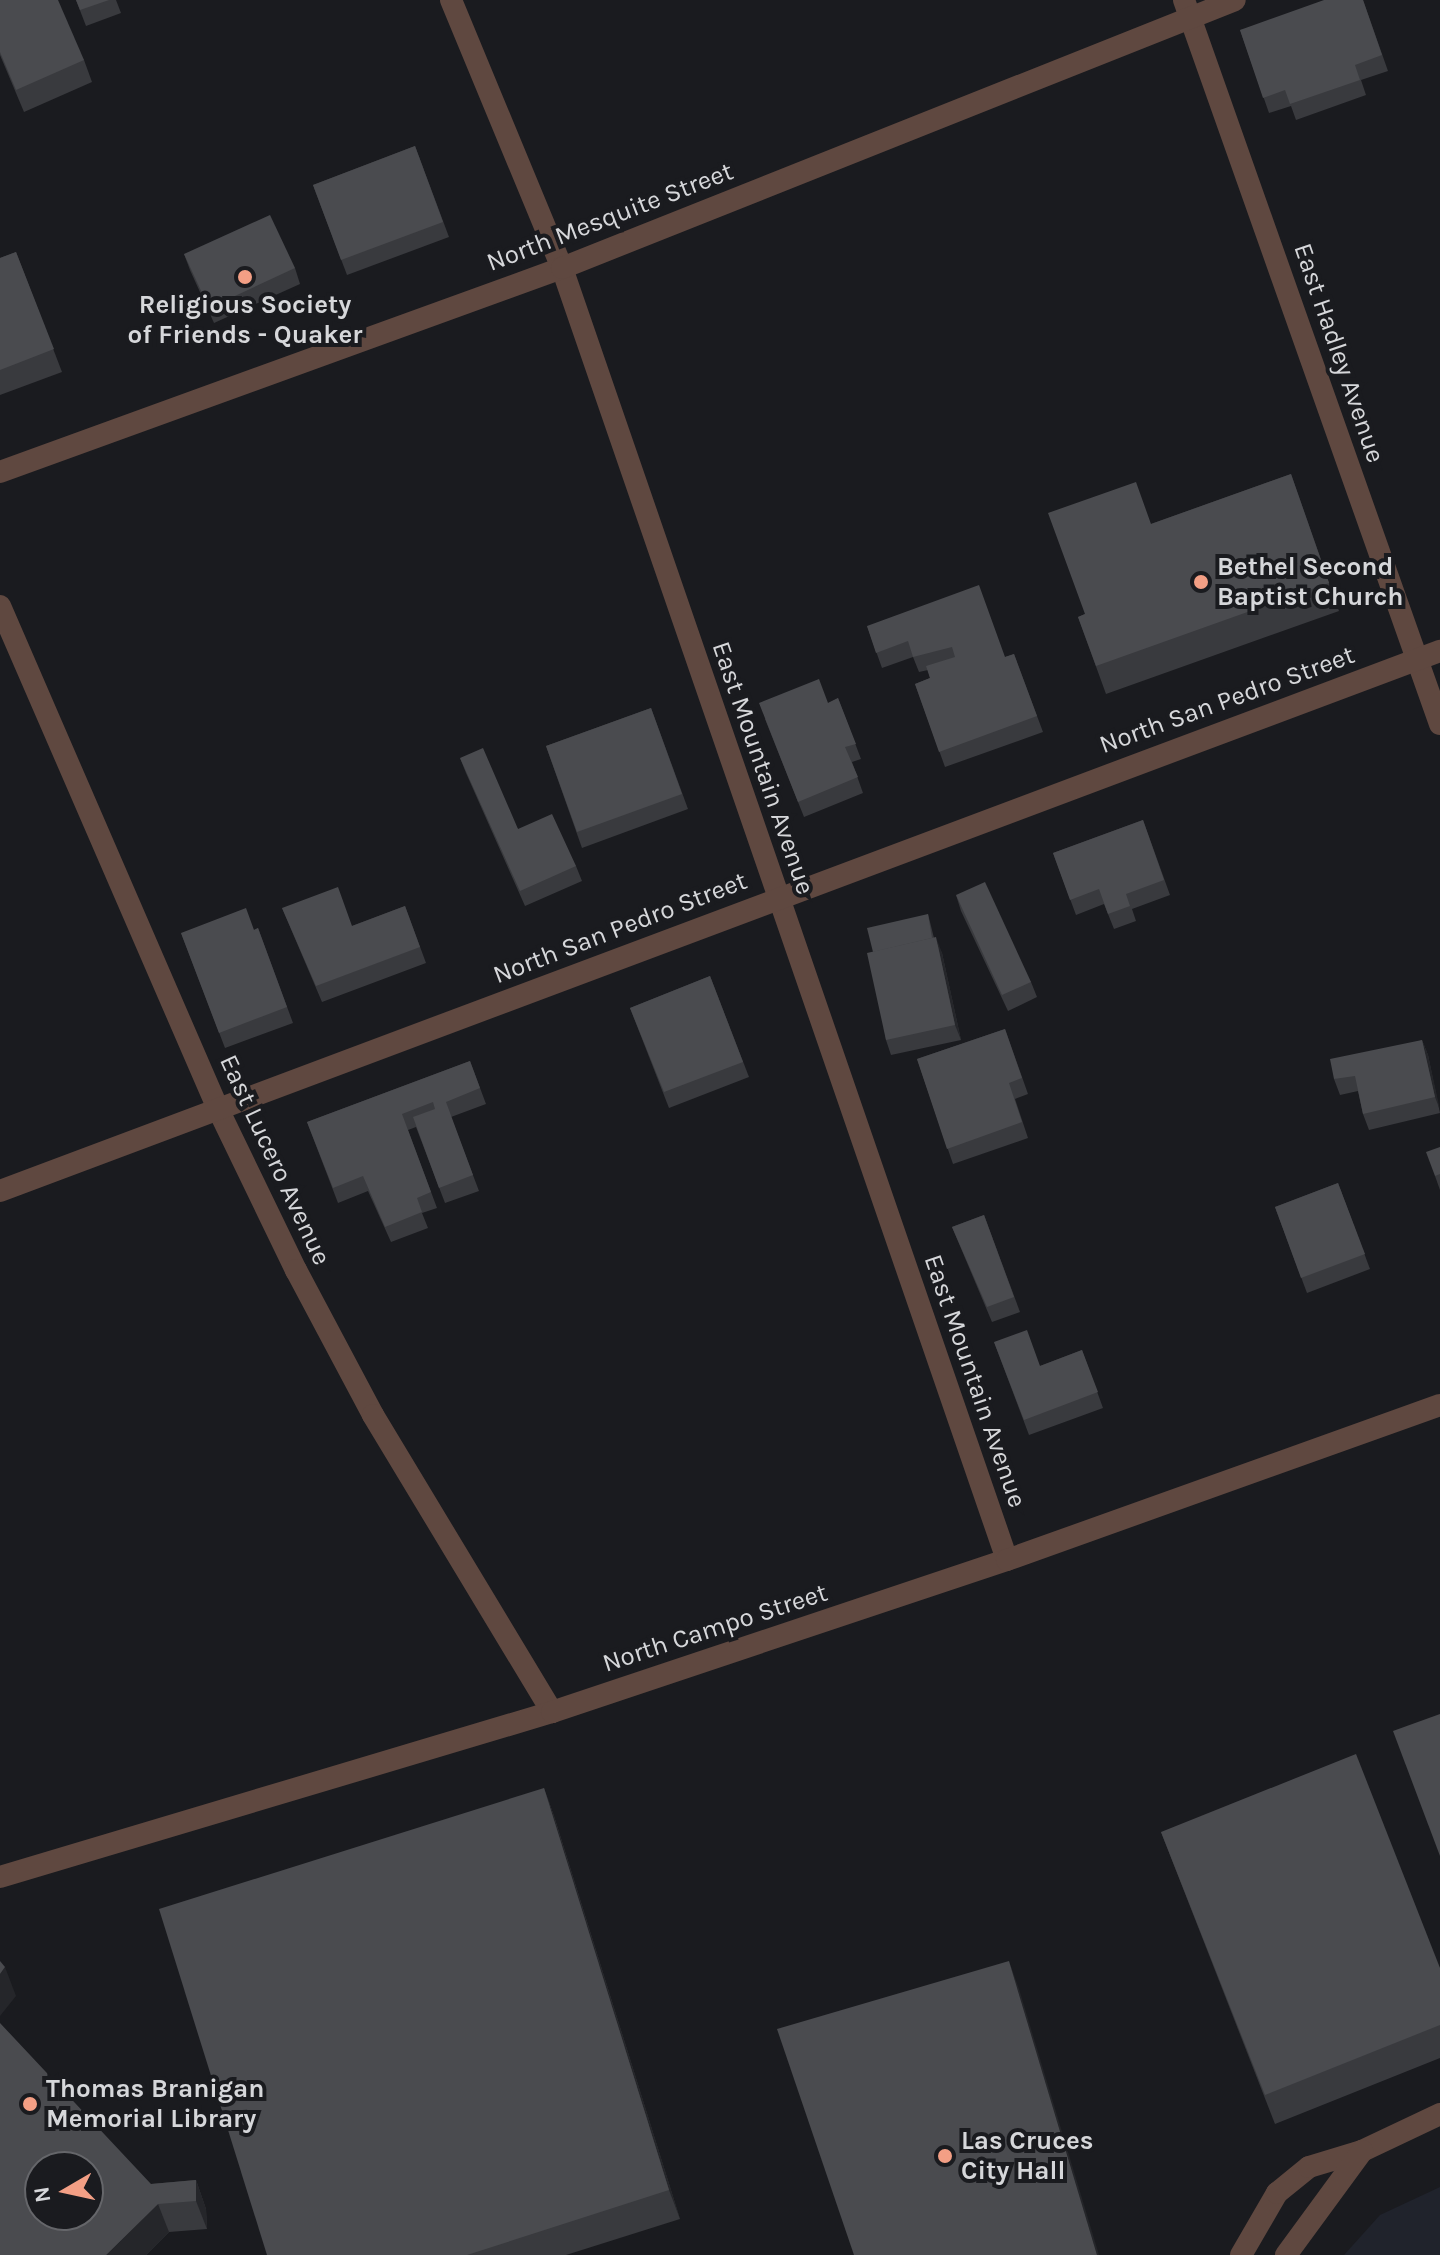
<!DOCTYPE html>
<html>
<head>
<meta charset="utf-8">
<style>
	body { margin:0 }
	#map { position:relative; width:1440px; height:2255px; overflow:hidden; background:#1a1b1f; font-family:Karla,sans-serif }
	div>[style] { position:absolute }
	.built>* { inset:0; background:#20232c }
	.minor>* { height:22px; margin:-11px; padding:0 11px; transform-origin:11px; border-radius:11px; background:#5f4840 }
	.tertiary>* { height:22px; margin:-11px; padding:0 11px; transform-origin:11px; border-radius:11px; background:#5f4840 }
	.wall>* { inset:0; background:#393a3e }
	.shaded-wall>* { inset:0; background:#25262a }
	.building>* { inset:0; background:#4a4b4f }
	.dots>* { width:22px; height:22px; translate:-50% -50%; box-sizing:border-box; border:4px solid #1a1b1f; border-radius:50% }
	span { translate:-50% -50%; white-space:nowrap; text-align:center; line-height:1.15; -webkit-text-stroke:8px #1a1b1f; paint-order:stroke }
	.street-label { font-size:26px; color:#d6d7da }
	.poi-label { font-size:26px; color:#d6d7da; font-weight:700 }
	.left { translate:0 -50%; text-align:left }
	.north { position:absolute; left:24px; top:2151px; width:80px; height:80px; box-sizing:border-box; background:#1a1b1f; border:2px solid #65666a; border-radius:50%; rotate:261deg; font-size:22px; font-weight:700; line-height:32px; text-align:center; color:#d6d7da }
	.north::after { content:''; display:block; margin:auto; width:28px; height:36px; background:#f39f85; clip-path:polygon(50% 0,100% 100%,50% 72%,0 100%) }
</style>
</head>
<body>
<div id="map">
	<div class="built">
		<div style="clip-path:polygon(1440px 2187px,1440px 2255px,1344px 2255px,1380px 2215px)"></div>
	</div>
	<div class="minor">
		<div style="left:451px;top:0;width:290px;rotate:67.5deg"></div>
		<div style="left:562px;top:268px;width:1366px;rotate:70.99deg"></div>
		<div style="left:1184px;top:0;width:768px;rotate:70.53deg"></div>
		<div style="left:0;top:606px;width:550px;rotate:66.56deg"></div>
		<div style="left:219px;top:1111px;width:177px;rotate:64.2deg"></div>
		<div style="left:296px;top:1270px;width:164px;rotate:62deg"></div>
		<div style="left:373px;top:1415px;width:347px;rotate:58.9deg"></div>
		<div style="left:0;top:1191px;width:1538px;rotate:-20.56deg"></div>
	</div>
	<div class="tertiary">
		<div style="left:0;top:472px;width:598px;rotate:-19.95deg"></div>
		<div style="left:562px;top:268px;width:724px;rotate:-21.71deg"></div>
		<div style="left:0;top:1877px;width:576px;rotate:-16.64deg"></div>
		<div style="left:552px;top:1712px;width:480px;rotate:-18.5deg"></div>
		<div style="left:1007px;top:1560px;width:460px;rotate:-19.7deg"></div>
		<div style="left:1241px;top:2255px;width:72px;rotate:-59.9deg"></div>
		<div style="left:1277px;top:2193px;width:41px;rotate:-39.1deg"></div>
		<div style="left:1309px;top:2167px;width:55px;rotate:-16.8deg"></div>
		<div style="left:1362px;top:2151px;width:86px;rotate:-25.4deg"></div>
		<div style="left:1286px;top:2255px;width:129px;rotate:-53.8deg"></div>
	</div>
	<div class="wall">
		<div style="clip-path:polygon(0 0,84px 60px,92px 82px,24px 112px,0 55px)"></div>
		<div style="clip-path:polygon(76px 0,116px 0,121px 13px,86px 26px)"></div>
		<div style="clip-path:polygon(1363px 0,1388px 71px,1361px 80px,1366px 95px,1296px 120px,1291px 106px,1269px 113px,1240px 30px)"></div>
		<div style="clip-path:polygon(415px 146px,449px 237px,347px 275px,313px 185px)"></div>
		<div style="clip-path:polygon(16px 252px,62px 372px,0 395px,0 258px)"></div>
		<div style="clip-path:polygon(184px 254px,295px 268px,300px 284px,214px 323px,190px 270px)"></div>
		<div style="clip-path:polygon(1291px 474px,1339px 611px,1106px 694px,1078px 617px,1085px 614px,1151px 524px)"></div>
		<div style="clip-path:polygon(867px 626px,1005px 657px,1014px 654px,1043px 732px,945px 767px,915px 684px,930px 678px,928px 670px,919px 672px,913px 657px,882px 668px)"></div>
		<div style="clip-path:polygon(838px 698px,861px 759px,852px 762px,863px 793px,804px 817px,765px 719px,828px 703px)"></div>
		<div style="clip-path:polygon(651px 708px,688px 809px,582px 848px,546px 746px)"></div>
		<div style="clip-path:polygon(460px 758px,518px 829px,576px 866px,582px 881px,525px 906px,466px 773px)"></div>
		<div style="clip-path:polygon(1143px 820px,1170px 895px,1132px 909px,1136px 921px,1114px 929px,1104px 904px,1076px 915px,1053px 853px)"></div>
		<div style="clip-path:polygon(956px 895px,1031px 982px,1037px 997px,1008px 1011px,961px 911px)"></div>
		<div style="clip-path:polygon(405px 906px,426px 963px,322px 1002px,282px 908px,352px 926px)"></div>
		<div style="clip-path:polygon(928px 914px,934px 938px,942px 953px,961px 1040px,891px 1055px,886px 1040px,873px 952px)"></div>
		<div style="clip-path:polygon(258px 928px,293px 1023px,225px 1048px,181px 933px,254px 930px)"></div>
		<div style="clip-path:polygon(710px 976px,749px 1077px,669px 1108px,630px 1008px)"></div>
		<div style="clip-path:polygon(1005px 1029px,1028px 1094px,1015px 1099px,1028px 1138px,953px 1164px,917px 1059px)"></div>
		<div style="clip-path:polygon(1422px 1040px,1428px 1055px,1440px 1113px,1369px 1130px,1363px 1114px,1358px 1091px,1340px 1095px,1334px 1079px)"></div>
		<div style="clip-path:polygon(470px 1061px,486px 1104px,451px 1117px,479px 1191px,445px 1203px,416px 1127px,408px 1130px,437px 1208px,422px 1213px,428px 1228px,391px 1242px,368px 1191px,338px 1203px,307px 1122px)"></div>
		<div style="clip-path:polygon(1440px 1147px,1440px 1190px,1435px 1176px)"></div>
		<div style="clip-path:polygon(1338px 1183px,1370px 1269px,1307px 1293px,1275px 1207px)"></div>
		<div style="clip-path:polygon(984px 1215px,1020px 1312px,992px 1322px,952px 1227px)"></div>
		<div style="clip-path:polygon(994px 1342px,1040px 1366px,1082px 1350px,1103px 1408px,1029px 1435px)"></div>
		<div style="clip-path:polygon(544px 1788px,554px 1816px,680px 2219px,566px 2255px,267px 2255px)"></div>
		<div style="clip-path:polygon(1161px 1832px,1440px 1968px,1440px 2058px,1275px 2124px)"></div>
		<div style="clip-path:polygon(196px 2180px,206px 2209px,207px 2229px,169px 2232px,146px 2255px,0 2255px,151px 2184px)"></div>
	</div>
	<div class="shaded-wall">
		<div style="clip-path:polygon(936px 937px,942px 953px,961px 1040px,955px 1025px)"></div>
		<div style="clip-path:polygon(1422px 1040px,1428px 1055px,1440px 1110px,1435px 1097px)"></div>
		<div style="clip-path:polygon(544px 1788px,554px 1816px,680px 2219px,669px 2190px)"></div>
		<div style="clip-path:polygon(1009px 1961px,1019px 1989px,1099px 2255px,1097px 2255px)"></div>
		<div style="clip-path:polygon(5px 1967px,16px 1996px,0 2016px,0 1974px)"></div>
		<div style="clip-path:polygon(196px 2180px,206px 2209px,207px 2229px,196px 2201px)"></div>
		<div style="clip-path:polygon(158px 2204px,169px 2232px,146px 2255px,106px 2255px)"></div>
	</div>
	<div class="building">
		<div style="clip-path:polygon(0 0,58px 0,84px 60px,16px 90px,0 52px)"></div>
		<div style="clip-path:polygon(76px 0,109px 0,80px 10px)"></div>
		<div style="clip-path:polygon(1324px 0,1363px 0,1382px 55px,1355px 65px,1360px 80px,1290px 104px,1285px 90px,1263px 98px,1240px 30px)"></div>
		<div style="clip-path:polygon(415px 146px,443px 222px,341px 260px,313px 185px)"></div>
		<div style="clip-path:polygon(270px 215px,295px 268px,209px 308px,184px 254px)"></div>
		<div style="clip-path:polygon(16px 252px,54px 349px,0 370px,0 258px)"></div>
		<div style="clip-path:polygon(1291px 474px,1329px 583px,1096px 666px,1078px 617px,1085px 614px,1048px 513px,1136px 482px,1151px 524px)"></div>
		<div style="clip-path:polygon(979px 585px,1005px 657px,1014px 654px,1037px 716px,939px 752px,915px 684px,930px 678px,926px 666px,955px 657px,952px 647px,913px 657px,908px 641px,876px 653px,867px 626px)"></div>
		<div style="clip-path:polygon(819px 679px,828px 703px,838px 698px,856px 744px,845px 747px,858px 777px,798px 802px,759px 703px)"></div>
		<div style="clip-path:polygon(651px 708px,682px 794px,577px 832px,546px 746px)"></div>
		<div style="clip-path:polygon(483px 748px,518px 829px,552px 814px,576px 866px,520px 891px,460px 758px)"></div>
		<div style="clip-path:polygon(1143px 820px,1164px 880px,1126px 894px,1130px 906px,1108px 914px,1099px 889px,1070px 900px,1053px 853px)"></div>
		<div style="clip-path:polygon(985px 882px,1031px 982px,1002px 995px,956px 895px)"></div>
		<div style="clip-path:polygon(338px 887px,352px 926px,405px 906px,420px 947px,316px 986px,282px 908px)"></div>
		<div style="clip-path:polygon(246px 908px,254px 930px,258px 928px,287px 1007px,219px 1033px,181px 933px)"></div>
		<div style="clip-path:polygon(928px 914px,932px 938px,873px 952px,867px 928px)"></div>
		<div style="clip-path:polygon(936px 937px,955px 1025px,886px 1040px,867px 953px)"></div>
		<div style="clip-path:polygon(710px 976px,743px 1062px,664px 1092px,630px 1008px)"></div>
		<div style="clip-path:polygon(1005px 1029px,1022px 1078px,1009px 1083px,1022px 1122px,947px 1149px,917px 1059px)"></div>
		<div style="clip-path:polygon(1422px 1040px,1435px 1097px,1363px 1114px,1355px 1076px,1334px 1079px,1330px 1059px)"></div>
		<div style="clip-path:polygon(470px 1061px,480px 1088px,446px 1102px,473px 1175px,439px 1188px,413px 1117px,435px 1109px,433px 1102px,402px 1114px,431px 1192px,417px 1198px,422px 1212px,385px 1227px,363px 1176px,333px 1188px,307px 1122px)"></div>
		<div style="clip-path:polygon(1440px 1147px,1440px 1174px,1435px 1176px,1426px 1152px)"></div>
		<div style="clip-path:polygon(1338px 1183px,1365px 1254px,1301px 1278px,1275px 1207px)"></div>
		<div style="clip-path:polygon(984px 1215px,1014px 1297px,987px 1307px,952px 1227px)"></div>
		<div style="clip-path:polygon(1027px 1330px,1040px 1366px,1082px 1350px,1098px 1392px,1024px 1420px,994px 1342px)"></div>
		<div style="clip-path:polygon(1440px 1714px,1440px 1856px,1393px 1731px)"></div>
		<div style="clip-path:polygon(1356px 1754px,1440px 1968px,1440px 2025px,1265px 2095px,1161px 1832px)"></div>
		<div style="clip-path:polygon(544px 1788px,669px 2190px,467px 2255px,267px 2255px,159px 1909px)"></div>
		<div style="clip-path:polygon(0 1961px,5px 1967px,0 1974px)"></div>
		<div style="clip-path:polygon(1009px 1961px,1097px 2255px,854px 2255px,777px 2029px)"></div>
		<div style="clip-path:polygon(evenodd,0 2023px,151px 2184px,196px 2180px,196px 2201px,158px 2204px,106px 2255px,0 2255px,0 2023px,40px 2167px,88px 2167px,88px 2215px,40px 2215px,40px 2167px)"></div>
	</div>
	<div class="dots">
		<div style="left:245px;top:277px;background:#f39f85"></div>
		<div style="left:1201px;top:582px;background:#f39f85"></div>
		<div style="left:30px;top:2104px;background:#f39f85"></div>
		<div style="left:945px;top:2156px;background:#f39f85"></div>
	</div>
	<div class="street-label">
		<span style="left:610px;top:217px;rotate:-21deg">North Mesquite Street</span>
		<span style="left:1339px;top:353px;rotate:71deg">East Hadley Avenue</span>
		<span style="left:1227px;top:700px;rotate:-20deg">North San Pedro Street</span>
		<span style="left:763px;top:768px;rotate:71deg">East Mountain Avenue</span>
		<span style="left:620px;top:928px;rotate:-21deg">North San Pedro Street</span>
		<span style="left:275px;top:1160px;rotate:65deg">East Lucero Avenue</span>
		<span style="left:975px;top:1381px;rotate:71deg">East Mountain Avenue</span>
		<span style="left:715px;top:1628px;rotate:-18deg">North Campo Street</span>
	</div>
	<div class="poi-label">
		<span style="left:245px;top:320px">Religious Society<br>of Friends - Quaker</span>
		<span class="left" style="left:1217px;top:582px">Bethel Second<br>Baptist Church</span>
		<span class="left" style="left:46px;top:2104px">Thomas Branigan<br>Memorial Library</span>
		<span class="left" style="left:961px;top:2156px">Las Cruces<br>City Hall</span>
	</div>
	<div class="north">N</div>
</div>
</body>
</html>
